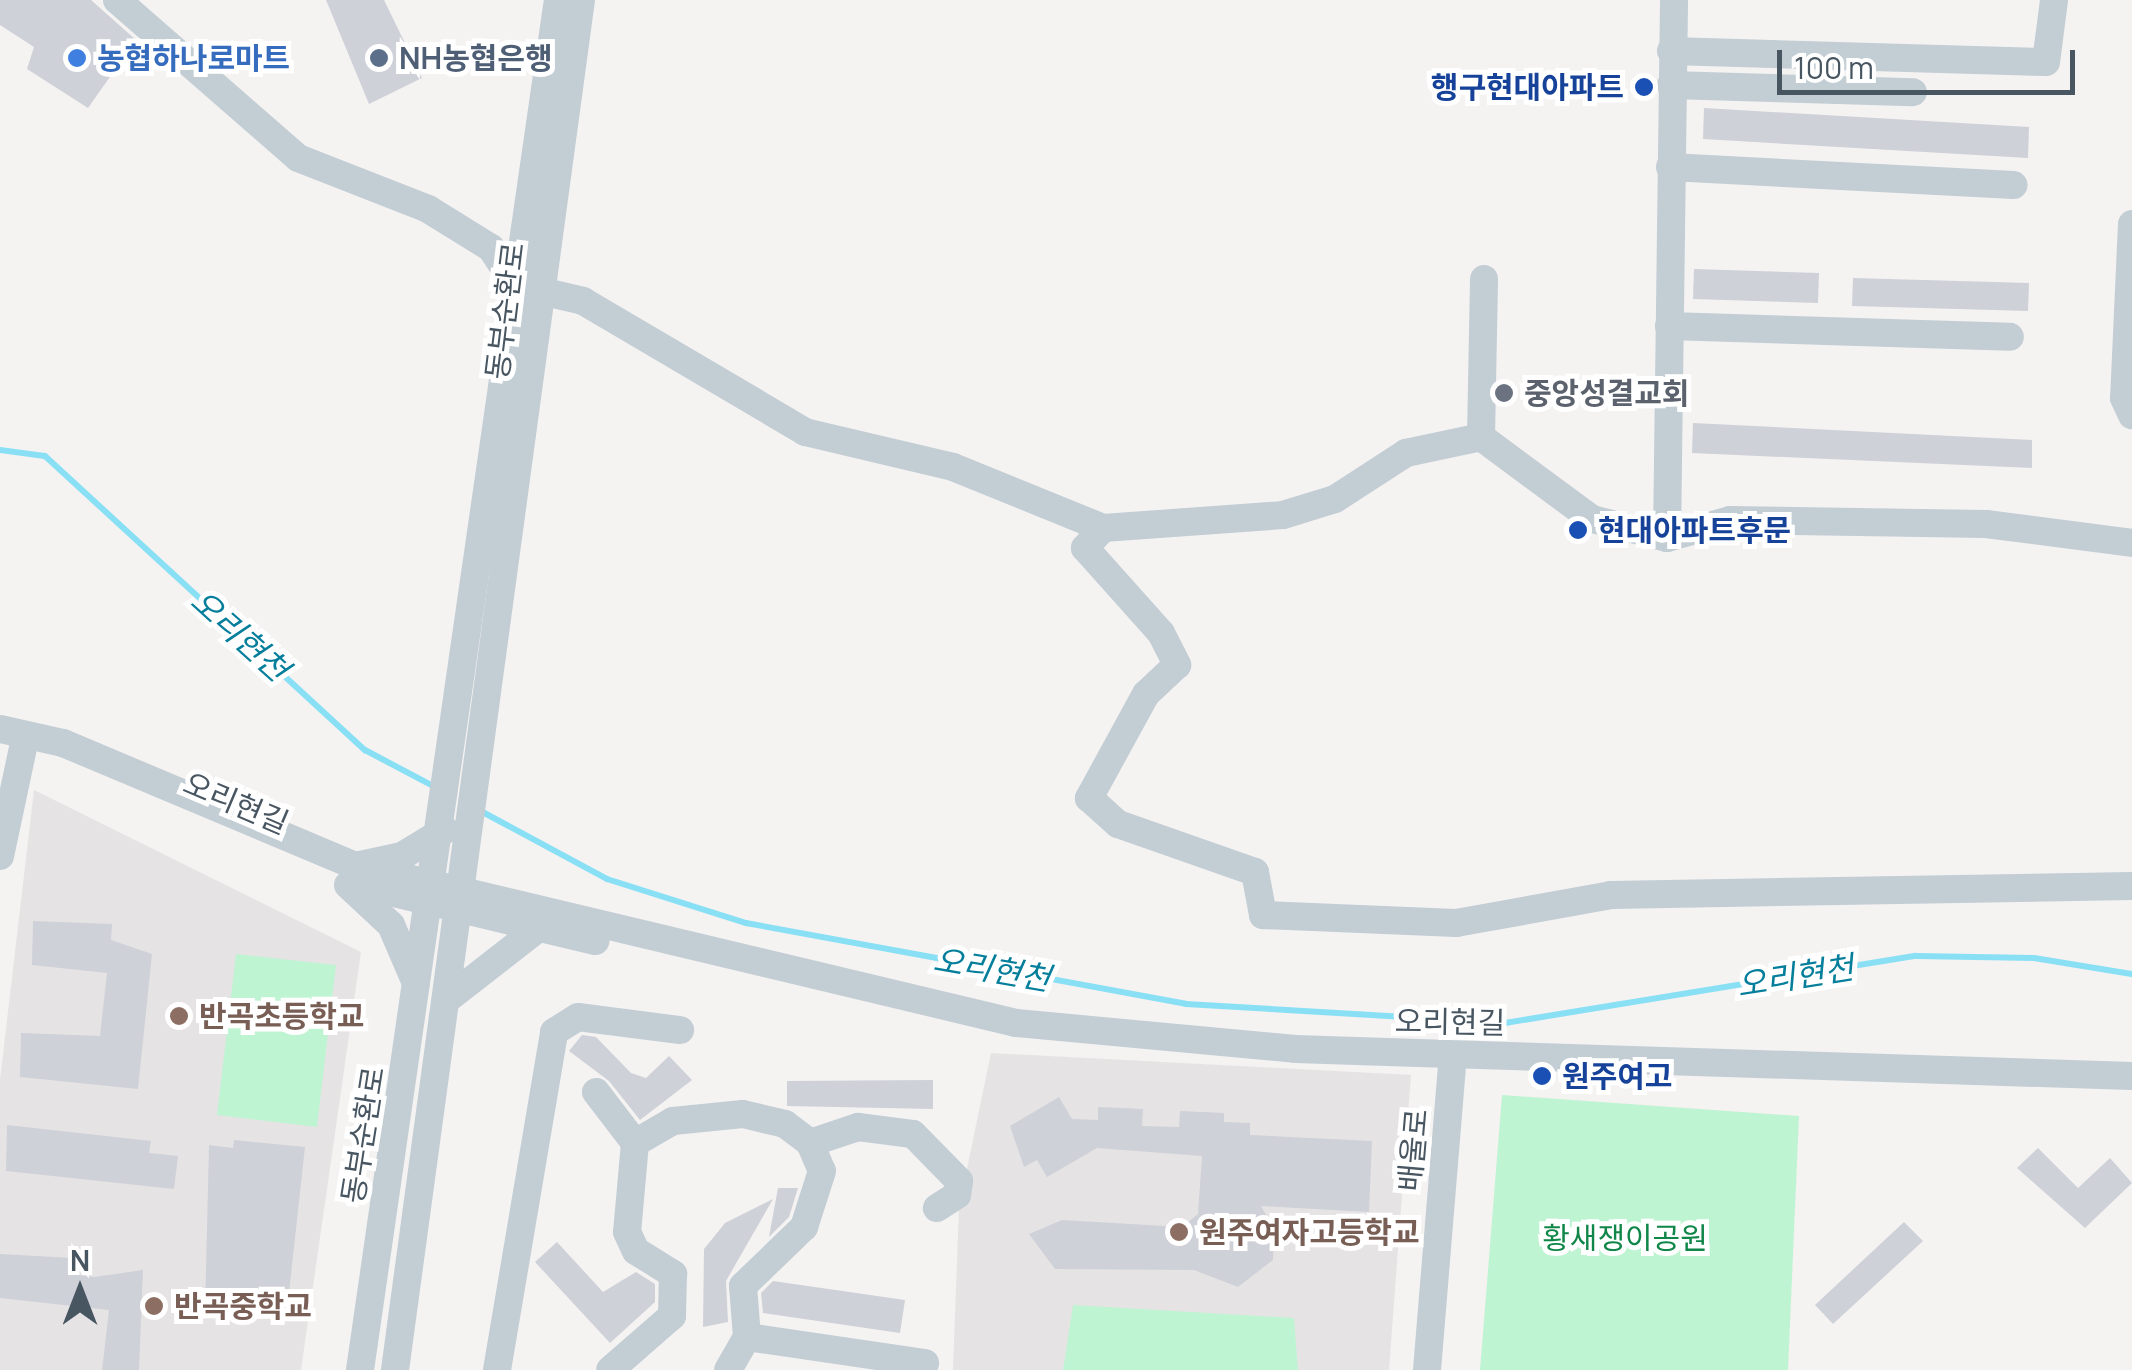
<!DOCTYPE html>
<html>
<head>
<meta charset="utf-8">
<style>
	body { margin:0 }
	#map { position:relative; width:2132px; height:1370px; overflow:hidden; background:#f5f2f2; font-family:Manrope,"Noto Sans KR",sans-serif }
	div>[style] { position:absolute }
	.education>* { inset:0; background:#e6e3e4 }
	.green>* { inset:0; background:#bff4d2 }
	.stream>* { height:6px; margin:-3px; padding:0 3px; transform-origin:3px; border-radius:3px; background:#89e0f4 }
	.building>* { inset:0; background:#ced1d8 }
	.minor>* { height:28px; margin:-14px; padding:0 14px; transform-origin:14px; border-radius:14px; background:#c2cdd4 }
	.dots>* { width:28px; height:28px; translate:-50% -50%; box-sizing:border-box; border:5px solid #fff; border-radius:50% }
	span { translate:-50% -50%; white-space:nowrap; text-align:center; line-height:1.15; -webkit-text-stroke:10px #fff; paint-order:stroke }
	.shop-label { font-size:30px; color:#366cbe; font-weight:700 }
	.left { translate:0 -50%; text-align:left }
	.service-label { font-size:30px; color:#4e5e75; font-weight:700 }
	.transit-label { font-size:30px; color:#164399; font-weight:700 }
	.right { translate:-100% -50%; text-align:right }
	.street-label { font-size:30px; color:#485662 }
	.worship-label { font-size:30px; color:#5b616d; font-weight:700 }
	.education-label { font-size:30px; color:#785e54; font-weight:700 }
	.park-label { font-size:30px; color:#108648 }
	.water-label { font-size:32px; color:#047e9a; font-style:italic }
	.north { position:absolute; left:30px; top:1240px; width:100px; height:100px; -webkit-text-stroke:8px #fff; paint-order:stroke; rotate:0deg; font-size:28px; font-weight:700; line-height:40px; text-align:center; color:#485662 }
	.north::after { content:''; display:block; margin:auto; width:35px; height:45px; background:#485662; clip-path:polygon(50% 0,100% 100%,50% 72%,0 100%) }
	.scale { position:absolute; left:1777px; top:50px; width:298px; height:45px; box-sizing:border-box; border:5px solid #485662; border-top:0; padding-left:12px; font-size:30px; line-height:35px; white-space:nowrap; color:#485662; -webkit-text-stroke:8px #fff; paint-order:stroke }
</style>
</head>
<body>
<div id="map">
	<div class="education">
		<div style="clip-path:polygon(34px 790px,361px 952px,301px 1370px,0 1370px,0 1080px)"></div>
		<div style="clip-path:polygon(991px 1053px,1411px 1075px,1389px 1370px,953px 1370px,959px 1207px)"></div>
	</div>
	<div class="green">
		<div style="clip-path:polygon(236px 954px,336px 965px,317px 1127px,217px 1115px)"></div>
		<div style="clip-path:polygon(1502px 1095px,1799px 1116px,1788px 1370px,1480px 1370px)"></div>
		<div style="clip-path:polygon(1073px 1305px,1294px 1318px,1298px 1370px,1063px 1370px)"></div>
	</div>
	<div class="stream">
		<div style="left:0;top:450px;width:45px;rotate:7.6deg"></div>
		<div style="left:45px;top:456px;width:435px;rotate:42.6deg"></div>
		<div style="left:365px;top:750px;width:79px;rotate:27.9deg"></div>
		<div style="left:477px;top:809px;width:148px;rotate:28.3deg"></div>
		<div style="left:607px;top:879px;width:146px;rotate:17.6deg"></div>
		<div style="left:746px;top:923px;width:447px;rotate:10.4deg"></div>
		<div style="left:1186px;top:1004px;width:320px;rotate:3.4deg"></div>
		<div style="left:1505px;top:1023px;width:416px;rotate:-9.3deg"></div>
		<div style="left:1916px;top:956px;width:118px;rotate:1deg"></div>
		<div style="left:2034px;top:958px;width:99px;rotate:9.3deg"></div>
	</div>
	<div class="building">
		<div style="clip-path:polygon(0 0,91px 0,136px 40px,88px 108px,27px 69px,34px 47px,0 25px)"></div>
		<div style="clip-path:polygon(326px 0,384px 0,422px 78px,369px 104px)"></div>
		<div style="clip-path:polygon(1704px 108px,2029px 127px,2028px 158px,1703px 139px)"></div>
		<div style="clip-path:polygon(1694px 269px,1819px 273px,1818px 303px,1693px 299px)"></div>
		<div style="clip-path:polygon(1853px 278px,2029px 283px,2028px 311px,1852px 306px)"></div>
		<div style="clip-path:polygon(1693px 423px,2032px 440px,2032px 468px,1692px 453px)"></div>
		<div style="clip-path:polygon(33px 921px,112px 924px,111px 940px,152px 954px,138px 1089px,20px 1077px,21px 1033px,100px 1036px,107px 973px,32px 965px)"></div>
		<div style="clip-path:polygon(582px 1035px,596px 1037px,631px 1073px,646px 1078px,669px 1056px,692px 1080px,640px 1120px,609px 1081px,569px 1051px)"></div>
		<div style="clip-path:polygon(933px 1080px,933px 1109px,787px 1106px,787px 1081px)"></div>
		<div style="clip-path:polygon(1059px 1097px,1072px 1119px,1098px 1120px,1098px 1107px,1143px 1109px,1142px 1126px,1179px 1127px,1180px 1111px,1224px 1113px,1224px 1122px,1250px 1123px,1250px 1135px,1372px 1141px,1369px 1212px,1261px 1206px,1274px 1229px,1273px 1260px,1238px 1287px,1194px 1270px,1055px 1269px,1029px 1234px,1062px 1220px,1182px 1227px,1198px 1214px,1202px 1156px,1097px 1148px,1047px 1177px,1037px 1160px,1024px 1167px,1010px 1126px)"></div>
		<div style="clip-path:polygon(7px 1125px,151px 1141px,149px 1153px,178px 1156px,174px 1189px,6px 1171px)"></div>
		<div style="clip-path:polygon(234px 1140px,305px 1147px,286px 1320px,205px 1312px,209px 1145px,233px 1148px)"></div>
		<div style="clip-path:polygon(2038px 1148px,2078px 1188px,2110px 1158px,2132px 1183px,2085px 1228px,2017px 1168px)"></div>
		<div style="clip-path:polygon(778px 1188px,798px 1188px,789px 1217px,769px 1237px)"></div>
		<div style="clip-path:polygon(773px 1199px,726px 1281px,728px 1322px,703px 1327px,704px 1249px,725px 1223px)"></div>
		<div style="clip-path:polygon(1904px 1222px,1923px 1241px,1833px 1324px,1815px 1305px)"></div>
		<div style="clip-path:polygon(557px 1242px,603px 1292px,636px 1272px,655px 1284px,655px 1302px,610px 1343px,535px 1262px)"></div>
		<div style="clip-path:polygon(0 1254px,73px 1258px,71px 1274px,94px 1277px,143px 1270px,139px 1370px,102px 1370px,109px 1310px,0 1298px)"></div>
		<div style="clip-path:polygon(773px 1281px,905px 1300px,900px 1333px,763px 1313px,761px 1293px)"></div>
	</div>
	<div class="minor">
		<div style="left:117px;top:0;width:240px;rotate:41.1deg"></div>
		<div style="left:298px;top:158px;width:140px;rotate:21.4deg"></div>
		<div style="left:428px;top:209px;width:74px;rotate:31.8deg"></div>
		<div style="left:491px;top:248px;width:44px;rotate:57deg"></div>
		<div style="left:515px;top:285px;width:70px;rotate:13.2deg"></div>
		<div style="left:583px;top:301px;width:258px;rotate:30.5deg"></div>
		<div style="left:805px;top:432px;width:152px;rotate:13.3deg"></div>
		<div style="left:953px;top:467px;width:162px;rotate:22.1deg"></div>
		<div style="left:1103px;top:528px;width:180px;rotate:-4.1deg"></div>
		<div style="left:1283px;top:515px;width:54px;rotate:-17.1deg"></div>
		<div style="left:1335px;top:499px;width:85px;rotate:-32.9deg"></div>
		<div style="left:1406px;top:453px;width:77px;rotate:-12deg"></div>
		<div style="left:1481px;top:437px;width:138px;rotate:36.5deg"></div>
		<div style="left:1592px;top:519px;width:77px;rotate:14.2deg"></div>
		<div style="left:1667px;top:538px;width:66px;rotate:-15.9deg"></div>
		<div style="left:1730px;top:520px;width:256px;rotate:0.9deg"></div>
		<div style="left:1986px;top:524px;width:147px;rotate:7.4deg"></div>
		<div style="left:1671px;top:51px;width:375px;rotate:1.7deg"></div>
		<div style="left:2046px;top:62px;width:63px;rotate:-82.6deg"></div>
		<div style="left:1671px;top:85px;width:242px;rotate:1.7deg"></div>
		<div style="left:1670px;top:167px;width:344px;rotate:3deg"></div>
		<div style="left:2132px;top:224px;width:174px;rotate:92.6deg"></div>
		<div style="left:2124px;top:398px;width:19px;rotate:65deg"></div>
		<div style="left:1669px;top:326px;width:341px;rotate:1.8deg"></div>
		<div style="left:1481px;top:437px;width:158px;rotate:-88.9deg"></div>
		<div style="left:1103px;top:528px;width:27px;rotate:132deg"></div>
		<div style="left:1085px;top:548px;width:114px;rotate:48.2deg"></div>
		<div style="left:1161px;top:633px;width:36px;rotate:63deg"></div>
		<div style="left:1177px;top:665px;width:42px;rotate:136.9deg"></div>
		<div style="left:1146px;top:694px;width:119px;rotate:118.7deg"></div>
		<div style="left:1089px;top:798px;width:39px;rotate:42deg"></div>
		<div style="left:1118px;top:824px;width:145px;rotate:19.3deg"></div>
		<div style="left:1255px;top:872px;width:44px;rotate:79.5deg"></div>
		<div style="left:1263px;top:915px;width:193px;rotate:2.4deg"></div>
		<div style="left:1456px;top:923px;width:158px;rotate:-10.2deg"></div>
		<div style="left:1611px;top:895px;width:521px;rotate:-0.99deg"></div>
		<div style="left:1667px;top:538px;width:538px;rotate:-89.25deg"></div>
		<div style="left:0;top:729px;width:65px;rotate:12.5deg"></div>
		<div style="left:63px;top:743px;width:315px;rotate:22.8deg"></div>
		<div style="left:353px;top:865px;width:682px;rotate:13.4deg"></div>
		<div style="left:1016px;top:1023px;width:280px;rotate:5.3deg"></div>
		<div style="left:1295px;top:1049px;width:837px;rotate:1.85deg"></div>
		<div style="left:0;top:856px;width:121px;rotate:-78deg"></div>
		<div style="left:360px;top:865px;width:43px;rotate:-12.1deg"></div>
		<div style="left:402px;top:856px;width:50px;rotate:-31.2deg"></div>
		<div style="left:348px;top:885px;width:59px;rotate:42.9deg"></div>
		<div style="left:391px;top:925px;width:63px;rotate:66.7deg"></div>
		<div style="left:360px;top:885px;width:242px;rotate:13.4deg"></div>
		<div style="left:450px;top:997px;width:109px;rotate:-37.9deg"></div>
		<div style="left:596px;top:1092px;width:64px;rotate:52.6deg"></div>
		<div style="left:635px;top:1143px;width:89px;rotate:95.1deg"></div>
		<div style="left:627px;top:1232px;width:21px;rotate:65deg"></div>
		<div style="left:636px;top:1251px;width:44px;rotate:31.9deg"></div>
		<div style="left:673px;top:1274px;width:42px;rotate:91.4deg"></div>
		<div style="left:672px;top:1316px;width:82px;rotate:138.9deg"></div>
		<div style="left:635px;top:1143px;width:44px;rotate:-30.1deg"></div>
		<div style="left:673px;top:1121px;width:70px;rotate:-5.7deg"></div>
		<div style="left:743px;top:1114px;width:43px;rotate:13.4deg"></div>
		<div style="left:785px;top:1124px;width:31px;rotate:37deg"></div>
		<div style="left:810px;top:1143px;width:30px;rotate:67deg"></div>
		<div style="left:822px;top:1171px;width:59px;rotate:107.8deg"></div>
		<div style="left:804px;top:1227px;width:85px;rotate:136deg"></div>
		<div style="left:743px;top:1286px;width:51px;rotate:85.5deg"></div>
		<div style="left:747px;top:1337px;width:38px;rotate:120deg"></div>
		<div style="left:810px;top:1143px;width:51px;rotate:-18.4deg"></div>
		<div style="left:858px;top:1127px;width:55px;rotate:7.3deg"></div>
		<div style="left:913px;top:1134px;width:66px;rotate:45.6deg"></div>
		<div style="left:959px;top:1181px;width:14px;rotate:98deg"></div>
		<div style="left:957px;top:1195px;width:24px;rotate:147deg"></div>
		<div style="left:747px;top:1337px;width:180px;rotate:8.3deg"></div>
		<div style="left:360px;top:1370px;width:1384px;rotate:-81.78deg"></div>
		<div style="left:395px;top:1370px;width:1383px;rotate:-82.27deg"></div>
		<div style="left:497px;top:1370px;width:343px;rotate:-80.4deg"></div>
		<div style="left:554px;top:1032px;width:28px;rotate:-32deg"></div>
		<div style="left:578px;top:1017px;width:103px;rotate:7.3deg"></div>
		<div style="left:1427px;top:1370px;width:316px;rotate:-85.3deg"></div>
	</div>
	<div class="dots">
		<div style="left:77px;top:58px;background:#3f7fe0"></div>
		<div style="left:379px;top:58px;background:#5c6f8a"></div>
		<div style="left:1644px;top:87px;background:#1a4fb4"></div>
		<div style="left:1504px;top:393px;background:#6b7280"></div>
		<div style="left:1578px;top:530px;background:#1a4fb4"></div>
		<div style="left:179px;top:1016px;background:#8d6e63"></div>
		<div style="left:1542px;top:1076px;background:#1a4fb4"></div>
		<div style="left:1179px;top:1232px;background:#8d6e63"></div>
		<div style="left:154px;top:1306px;background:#8d6e63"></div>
	</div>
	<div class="shop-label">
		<span class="left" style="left:97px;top:58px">농협하나로마트</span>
	</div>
	<div class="service-label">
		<span class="left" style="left:399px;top:58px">NH농협은행</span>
	</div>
	<div class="transit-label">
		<span class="right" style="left:1624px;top:87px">행구현대아파트</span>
		<span class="left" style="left:1598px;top:530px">현대아파트후문</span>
		<span class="left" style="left:1562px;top:1076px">원주여고</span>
	</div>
	<div class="street-label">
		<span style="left:505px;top:311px;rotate:-83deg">동부순환로</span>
		<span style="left:236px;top:803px;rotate:23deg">오리현길</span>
		<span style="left:1450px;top:1022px;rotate:1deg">오리현길</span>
		<span style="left:363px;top:1135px;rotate:-81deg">동부순환로</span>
		<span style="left:1413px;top:1150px;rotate:-85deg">배울로</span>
	</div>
	<div class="worship-label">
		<span class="left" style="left:1524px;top:393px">중앙성결교회</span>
	</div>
	<div class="education-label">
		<span class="left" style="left:199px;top:1016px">반곡초등학교</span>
		<span class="left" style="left:1199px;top:1232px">원주여자고등학교</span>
		<span class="left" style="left:174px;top:1306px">반곡중학교</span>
	</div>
	<div class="park-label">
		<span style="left:1625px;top:1238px">황새쟁이공원</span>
	</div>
	<div class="water-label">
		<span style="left:240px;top:635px;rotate:42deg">오리현천</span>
		<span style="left:992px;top:969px;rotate:10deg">오리현천</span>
		<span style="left:1795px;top:976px;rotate:-9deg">오리현천</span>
	</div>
	<div class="north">N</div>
	<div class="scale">100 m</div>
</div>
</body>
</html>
